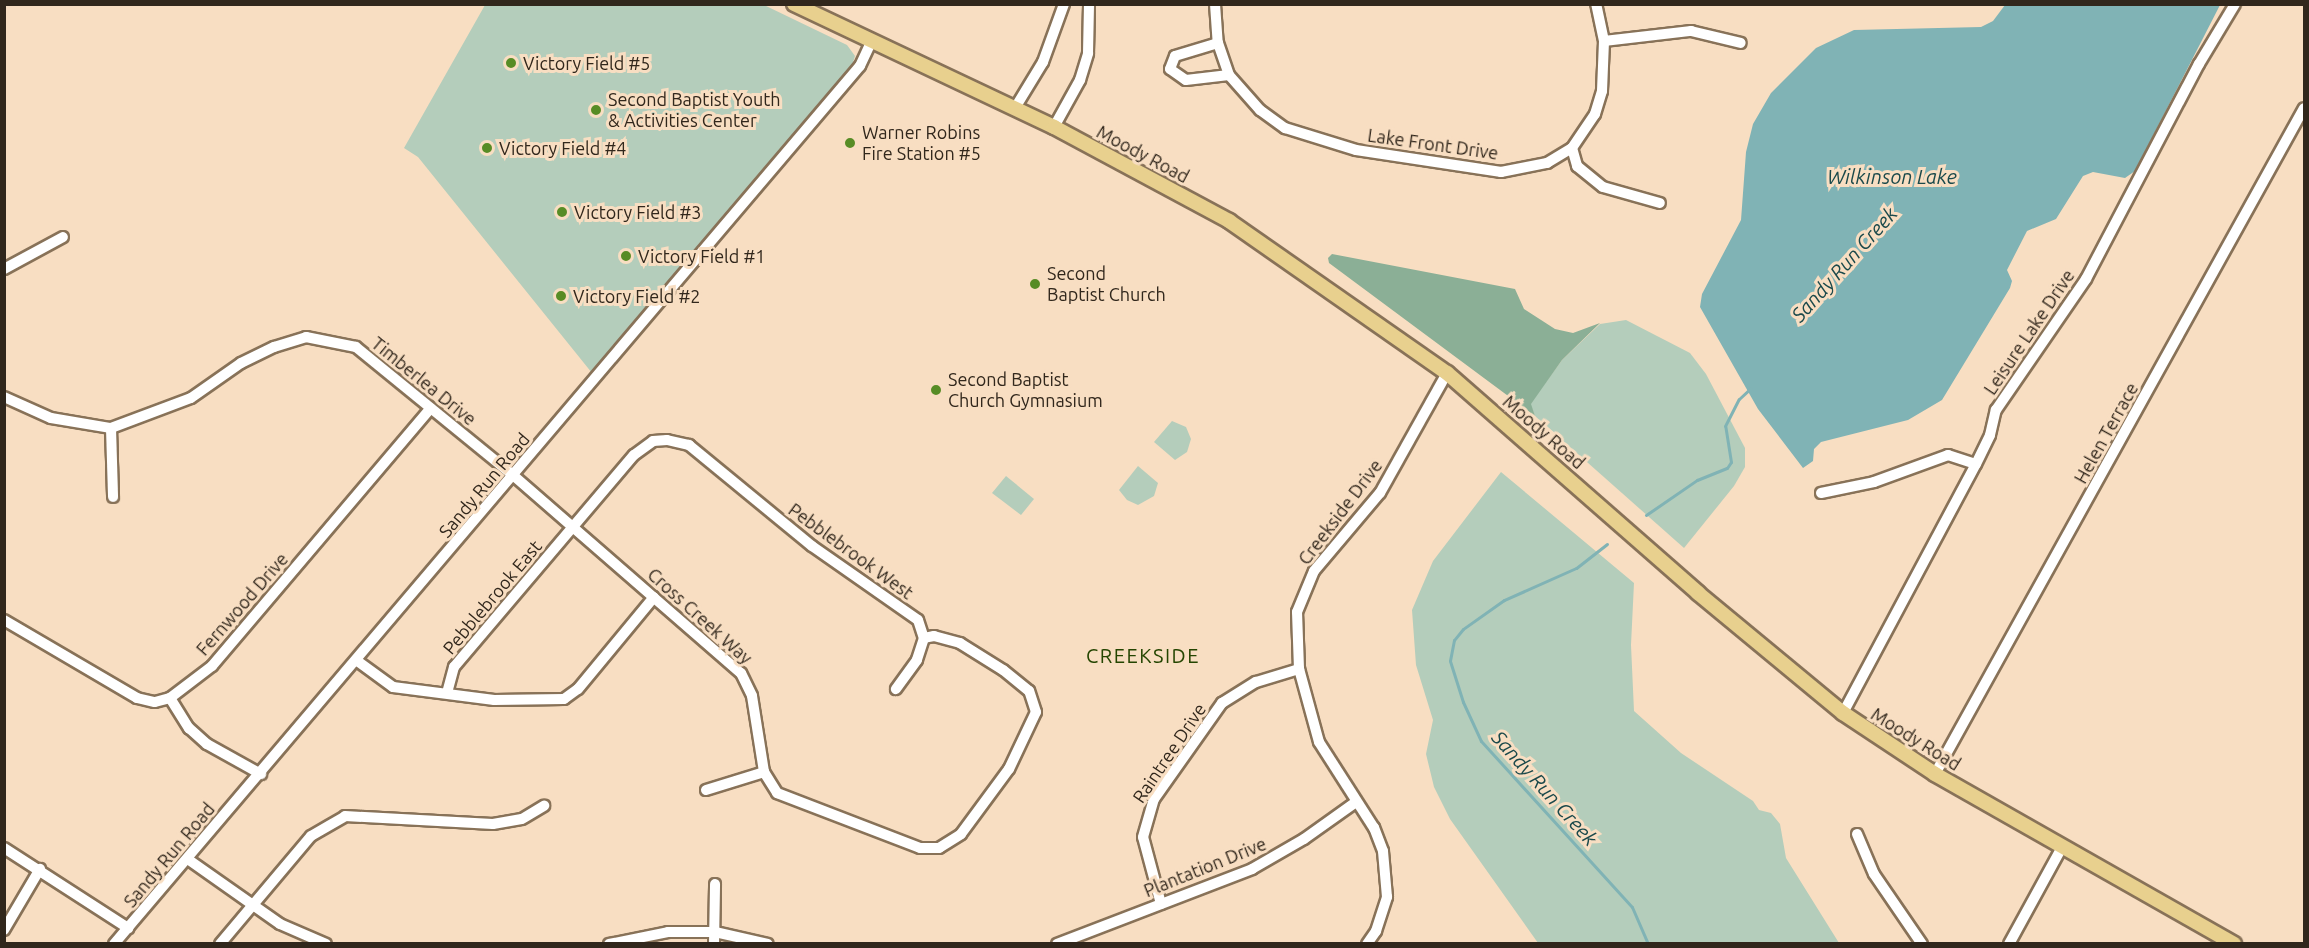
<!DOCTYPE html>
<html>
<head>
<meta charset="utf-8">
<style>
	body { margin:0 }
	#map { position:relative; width:2309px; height:948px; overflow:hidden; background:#f8dec2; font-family:Ubuntu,sans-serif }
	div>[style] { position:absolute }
	.green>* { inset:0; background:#b4cdbb }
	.forest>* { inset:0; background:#8baf96 }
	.water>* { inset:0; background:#80b3b5 }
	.stream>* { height:3px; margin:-1.5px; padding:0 1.5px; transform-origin:1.5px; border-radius:1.5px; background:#80b3b5 }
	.roads { filter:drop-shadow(2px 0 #887258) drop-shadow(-2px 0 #887258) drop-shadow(0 2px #887258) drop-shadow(0 -2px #887258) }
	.minor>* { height:10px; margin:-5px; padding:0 5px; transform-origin:5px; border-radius:5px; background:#fff }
	.major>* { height:14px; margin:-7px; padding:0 7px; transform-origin:7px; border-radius:7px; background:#e8d08e }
	.dots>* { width:16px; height:16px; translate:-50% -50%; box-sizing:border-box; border:3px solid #f8dec2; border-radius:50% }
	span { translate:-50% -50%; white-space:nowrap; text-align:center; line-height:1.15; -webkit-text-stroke:6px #f8dec2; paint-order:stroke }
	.poi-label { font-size:18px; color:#31271c }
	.left { translate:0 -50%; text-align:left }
	.street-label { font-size:18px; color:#31271c }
	.water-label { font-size:20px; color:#1a494b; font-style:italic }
	.neighbourhood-label { font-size:20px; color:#244500; letter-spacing:1.5px }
	.frame { position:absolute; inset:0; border:6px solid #31271c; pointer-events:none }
</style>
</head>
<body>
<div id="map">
	<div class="green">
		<div style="clip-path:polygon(485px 5px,764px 5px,847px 45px,855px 56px,852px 66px,592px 373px,418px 157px,404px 148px)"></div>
		<div style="clip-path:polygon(1626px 320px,1690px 353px,1706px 374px,1745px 448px,1745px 467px,1734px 486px,1684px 548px,1535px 416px,1530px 404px,1562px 360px,1600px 324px)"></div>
		<div style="clip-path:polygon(1172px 421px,1186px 427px,1191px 439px,1187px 452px,1175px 460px,1154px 442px)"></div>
		<div style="clip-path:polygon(1138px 466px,1158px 483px,1154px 496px,1138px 505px,1127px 500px,1119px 490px)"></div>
		<div style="clip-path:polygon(1501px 472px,1634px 583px,1631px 645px,1634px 711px,1681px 753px,1753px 801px,1759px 810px,1771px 813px,1780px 824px,1786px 858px,1839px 943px,1538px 943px,1450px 819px,1434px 787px,1426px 754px,1433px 720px,1416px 665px,1412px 610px,1433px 561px)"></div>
		<div style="clip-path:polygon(1006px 476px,1034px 499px,1021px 515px,992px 493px)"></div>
	</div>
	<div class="forest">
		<div style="clip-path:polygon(1332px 254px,1515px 289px,1524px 309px,1555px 329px,1573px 333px,1600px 323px,1562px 360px,1531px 404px,1535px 416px,1329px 263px,1328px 258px)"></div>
	</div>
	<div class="water">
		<div style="clip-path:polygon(2005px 5px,2220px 5px,2135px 171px,2125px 178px,2093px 172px,2083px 176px,2056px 219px,2027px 231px,2007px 270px,2012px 281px,2010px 288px,1942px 400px,1908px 420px,1821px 442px,1814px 449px,1813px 461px,1803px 468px,1758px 409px,1700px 307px,1702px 294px,1741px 220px,1746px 152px,1753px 124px,1771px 93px,1816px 48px,1854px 30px,1981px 27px,1993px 21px)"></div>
	</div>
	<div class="stream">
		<div style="left:1646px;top:515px;width:62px;rotate:-34.5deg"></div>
		<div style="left:1697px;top:480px;width:32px;rotate:-22deg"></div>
		<div style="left:1727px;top:468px;width:7px;rotate:-56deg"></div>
		<div style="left:1731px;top:462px;width:36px;rotate:-99deg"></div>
		<div style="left:1725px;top:426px;width:30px;rotate:-63deg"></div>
		<div style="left:1739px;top:399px;width:16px;rotate:-43deg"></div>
		<div style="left:1607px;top:544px;width:39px;rotate:142deg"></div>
		<div style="left:1576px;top:568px;width:79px;rotate:156deg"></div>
		<div style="left:1504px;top:600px;width:50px;rotate:144.7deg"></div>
		<div style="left:1463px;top:629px;width:14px;rotate:129deg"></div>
		<div style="left:1454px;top:640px;width:21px;rotate:101deg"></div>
		<div style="left:1450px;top:661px;width:43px;rotate:72.4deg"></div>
		<div style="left:1463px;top:702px;width:43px;rotate:65.2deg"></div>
		<div style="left:1481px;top:741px;width:224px;rotate:47.7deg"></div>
		<div style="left:1632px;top:907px;width:40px;rotate:66.6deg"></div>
	</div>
	<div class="roads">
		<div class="minor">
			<div style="left:1215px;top:4px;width:39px;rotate:86deg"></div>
			<div style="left:1218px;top:43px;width:34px;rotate:71deg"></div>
			<div style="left:1229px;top:75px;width:47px;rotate:48.5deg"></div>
			<div style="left:1260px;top:110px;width:31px;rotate:36deg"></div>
			<div style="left:1285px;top:128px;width:74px;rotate:17.2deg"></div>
			<div style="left:1356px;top:150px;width:147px;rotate:8.6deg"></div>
			<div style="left:1501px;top:172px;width:47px;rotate:-11.1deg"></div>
			<div style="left:1547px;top:163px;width:29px;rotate:-31deg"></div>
			<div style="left:1572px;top:148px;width:41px;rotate:-55.9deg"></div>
			<div style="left:1595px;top:114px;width:24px;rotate:-73deg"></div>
			<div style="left:1602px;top:91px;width:50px;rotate:-87.7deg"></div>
			<div style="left:1604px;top:41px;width:38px;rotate:-102deg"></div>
			<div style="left:1604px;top:41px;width:88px;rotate:-6.6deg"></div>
			<div style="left:1691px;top:31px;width:51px;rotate:13.5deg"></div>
			<div style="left:1218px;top:43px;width:45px;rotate:163.2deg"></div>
			<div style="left:1175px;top:56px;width:14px;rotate:111deg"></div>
			<div style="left:1170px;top:69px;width:19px;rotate:35deg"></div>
			<div style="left:1186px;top:80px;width:43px;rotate:-6.6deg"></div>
			<div style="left:1015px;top:108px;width:54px;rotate:-58.7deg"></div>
			<div style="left:1043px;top:62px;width:62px;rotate:-70.1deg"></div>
			<div style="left:1054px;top:127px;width:54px;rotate:-61deg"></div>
			<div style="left:1080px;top:80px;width:28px;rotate:-73deg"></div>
			<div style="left:1088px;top:53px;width:49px;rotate:-88.8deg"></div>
			<div style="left:1572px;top:148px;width:19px;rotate:74deg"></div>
			<div style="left:1577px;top:166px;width:33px;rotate:39deg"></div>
			<div style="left:1603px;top:187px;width:59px;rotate:15.7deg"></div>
			<div style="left:4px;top:269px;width:67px;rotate:-28.5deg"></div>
			<div style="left:4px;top:397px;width:51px;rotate:24.1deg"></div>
			<div style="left:51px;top:418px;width:61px;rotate:9.5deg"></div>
			<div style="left:111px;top:428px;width:85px;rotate:-20.6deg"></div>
			<div style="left:191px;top:398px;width:61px;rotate:-35deg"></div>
			<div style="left:241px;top:363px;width:37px;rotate:-26deg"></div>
			<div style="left:274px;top:347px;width:34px;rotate:-17deg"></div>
			<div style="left:306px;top:337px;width:51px;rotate:11.3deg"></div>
			<div style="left:356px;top:347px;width:204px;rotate:39.2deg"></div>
			<div style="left:514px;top:476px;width:301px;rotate:41deg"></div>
			<div style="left:741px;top:673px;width:25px;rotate:64deg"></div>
			<div style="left:752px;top:696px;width:77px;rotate:81deg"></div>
			<div style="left:764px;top:772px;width:25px;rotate:58deg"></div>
			<div style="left:777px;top:793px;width:153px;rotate:21deg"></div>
			<div style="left:920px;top:848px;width:19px"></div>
			<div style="left:939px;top:848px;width:26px;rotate:-32deg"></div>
			<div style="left:961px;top:834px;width:81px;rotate:-53.6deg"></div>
			<div style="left:1009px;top:769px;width:63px;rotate:-64.7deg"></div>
			<div style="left:1036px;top:712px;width:22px;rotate:-108deg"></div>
			<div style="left:1029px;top:691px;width:33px;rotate:-141deg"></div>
			<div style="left:1003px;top:670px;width:51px;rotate:-147.9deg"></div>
			<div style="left:960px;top:643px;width:27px;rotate:-165deg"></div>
			<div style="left:934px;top:636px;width:10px;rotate:169deg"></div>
			<div style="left:111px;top:428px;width:69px;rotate:88.3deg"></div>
			<div style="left:1821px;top:493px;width:54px;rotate:-11.7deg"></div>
			<div style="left:1874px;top:482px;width:79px;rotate:-20deg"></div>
			<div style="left:1948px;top:455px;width:29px;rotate:18deg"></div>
			<div style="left:4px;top:620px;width:154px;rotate:30.4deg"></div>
			<div style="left:137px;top:698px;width:18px;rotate:13deg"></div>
			<div style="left:155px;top:702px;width:16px;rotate:-15deg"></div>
			<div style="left:170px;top:698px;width:53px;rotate:-37.3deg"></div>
			<div style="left:212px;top:666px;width:338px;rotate:-49.7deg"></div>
			<div style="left:356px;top:660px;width:46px;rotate:36.1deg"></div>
			<div style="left:393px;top:687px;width:102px;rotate:7.3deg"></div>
			<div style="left:494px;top:700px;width:70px;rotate:-0.8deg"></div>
			<div style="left:564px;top:699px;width:17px;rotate:-36deg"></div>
			<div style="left:578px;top:689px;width:119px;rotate:-50.4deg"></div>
			<div style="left:447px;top:693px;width:27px;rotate:-75deg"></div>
			<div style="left:454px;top:667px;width:278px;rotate:-49.7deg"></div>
			<div style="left:634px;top:455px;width:24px;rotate:-36deg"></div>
			<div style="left:653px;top:441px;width:14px;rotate:-4deg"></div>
			<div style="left:667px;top:440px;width:23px;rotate:13deg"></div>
			<div style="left:689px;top:445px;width:159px;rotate:39.4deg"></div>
			<div style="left:812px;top:546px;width:129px;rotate:34.9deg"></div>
			<div style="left:918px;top:620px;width:19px;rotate:72deg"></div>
			<div style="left:924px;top:638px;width:23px;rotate:108deg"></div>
			<div style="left:917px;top:660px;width:36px;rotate:126deg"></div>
			<div style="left:170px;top:698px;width:36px;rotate:58deg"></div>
			<div style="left:189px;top:728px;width:24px;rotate:42deg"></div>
			<div style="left:207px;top:744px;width:62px;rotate:29.1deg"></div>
			<div style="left:1843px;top:713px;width:282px;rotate:-61.9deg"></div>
			<div style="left:1976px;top:464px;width:32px;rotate:-64deg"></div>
			<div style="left:1990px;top:435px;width:26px;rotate:-77deg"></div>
			<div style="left:1996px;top:410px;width:159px;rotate:-55.5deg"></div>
			<div style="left:2086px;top:279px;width:243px;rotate:-62.3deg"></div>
			<div style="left:2199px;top:64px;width:70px;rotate:-59deg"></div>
			<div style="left:1935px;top:774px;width:761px;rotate:-61.01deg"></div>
			<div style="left:706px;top:790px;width:61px;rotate:-17.2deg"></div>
			<div style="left:1857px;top:834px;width:43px;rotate:67deg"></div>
			<div style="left:1874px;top:874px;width:85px;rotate:55.6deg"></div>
			<div style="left:4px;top:848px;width:148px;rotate:32.8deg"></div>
			<div style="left:189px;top:860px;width:111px;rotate:35.1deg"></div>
			<div style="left:280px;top:924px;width:50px;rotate:23.5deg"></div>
			<div style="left:1161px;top:904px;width:69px;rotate:-105deg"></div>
			<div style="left:1143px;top:837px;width:40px;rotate:-74deg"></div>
			<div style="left:1154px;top:799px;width:118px;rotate:-54.7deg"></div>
			<div style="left:1222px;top:703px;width:40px;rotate:-32deg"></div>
			<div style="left:1256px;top:682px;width:45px;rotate:-16.8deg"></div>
			<div style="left:4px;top:930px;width:71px;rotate:-59.5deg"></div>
			<div style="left:114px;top:944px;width:1152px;rotate:-49.65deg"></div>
			<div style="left:860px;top:66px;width:26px;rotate:-65deg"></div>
			<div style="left:220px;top:944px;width:141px;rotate:-49.9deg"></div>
			<div style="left:311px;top:836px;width:39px;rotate:-30deg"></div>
			<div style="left:345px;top:816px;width:148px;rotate:3.1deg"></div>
			<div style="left:493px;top:824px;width:29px;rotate:-10deg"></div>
			<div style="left:522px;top:819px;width:26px;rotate:-31deg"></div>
			<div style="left:609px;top:944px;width:60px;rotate:-11.5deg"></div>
			<div style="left:668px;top:932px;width:47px"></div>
			<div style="left:715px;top:932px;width:54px;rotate:12.8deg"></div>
			<div style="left:714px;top:944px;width:60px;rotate:-89deg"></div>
			<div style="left:1057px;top:944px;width:209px;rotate:-21deg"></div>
			<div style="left:1252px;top:869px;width:60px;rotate:-30deg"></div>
			<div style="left:1304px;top:839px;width:64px;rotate:-35.4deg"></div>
			<div style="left:1367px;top:944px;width:16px;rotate:-55deg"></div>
			<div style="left:1376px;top:931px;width:36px;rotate:-72deg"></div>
			<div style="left:1387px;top:897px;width:46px;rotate:-95deg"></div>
			<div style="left:1383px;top:851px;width:25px;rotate:-111deg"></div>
			<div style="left:1374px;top:828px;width:102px;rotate:-122.6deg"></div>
			<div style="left:1319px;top:742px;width:76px;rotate:-105.3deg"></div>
			<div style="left:1299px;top:669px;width:57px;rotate:-92deg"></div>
			<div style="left:1297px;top:612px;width:44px;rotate:-67.5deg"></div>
			<div style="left:1314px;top:571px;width:102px;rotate:-49.8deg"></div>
			<div style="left:1380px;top:493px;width:137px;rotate:-60.8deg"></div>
			<div style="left:2009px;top:944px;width:111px;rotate:-61.3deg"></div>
		</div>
		<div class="major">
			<div style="left:794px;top:4px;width:288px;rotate:25.3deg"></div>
			<div style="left:1054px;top:127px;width:199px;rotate:28.2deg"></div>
			<div style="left:1229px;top:221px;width:266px;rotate:34.9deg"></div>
			<div style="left:1447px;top:373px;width:334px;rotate:41.2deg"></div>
			<div style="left:1698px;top:593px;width:188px;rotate:39.6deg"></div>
			<div style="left:1843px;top:713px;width:110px;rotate:33.5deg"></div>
			<div style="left:1935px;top:774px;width:344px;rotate:29.6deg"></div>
		</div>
	</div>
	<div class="dots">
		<div style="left:511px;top:63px;background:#578c25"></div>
		<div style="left:596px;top:110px;background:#578c25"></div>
		<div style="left:850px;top:143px;background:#578c25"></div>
		<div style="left:487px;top:148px;background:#578c25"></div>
		<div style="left:562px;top:212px;background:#578c25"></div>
		<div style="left:626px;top:256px;background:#578c25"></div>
		<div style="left:1035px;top:284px;background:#578c25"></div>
		<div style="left:561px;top:296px;background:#578c25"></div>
		<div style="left:936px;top:390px;background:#578c25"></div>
	</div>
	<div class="poi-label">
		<span class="left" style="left:523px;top:63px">Victory Field #5</span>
		<span class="left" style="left:608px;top:110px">Second Baptist Youth<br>&amp; Activities Center</span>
		<span class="left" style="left:862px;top:143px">Warner Robins<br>Fire Station #5</span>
		<span class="left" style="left:499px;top:148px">Victory Field #4</span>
		<span class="left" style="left:574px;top:212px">Victory Field #3</span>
		<span class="left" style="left:638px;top:256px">Victory Field #1</span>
		<span class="left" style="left:1047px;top:284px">Second<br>Baptist Church</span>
		<span class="left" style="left:573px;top:296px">Victory Field #2</span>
		<span class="left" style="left:948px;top:390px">Second Baptist<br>Church Gymnasium</span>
	</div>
	<div class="street-label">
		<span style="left:1433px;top:144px;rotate:8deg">Lake Front Drive</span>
		<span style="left:1143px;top:154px;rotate:28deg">Moody Road</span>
		<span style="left:2029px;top:332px;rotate:-56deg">Leisure Lake Drive</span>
		<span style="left:424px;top:381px;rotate:39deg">Timberlea Drive</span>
		<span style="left:1544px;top:432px;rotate:41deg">Moody Road</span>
		<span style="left:2106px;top:433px;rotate:-61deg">Helen Terrace</span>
		<span style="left:484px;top:485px;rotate:-50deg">Sandy Run Road</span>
		<span style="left:1340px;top:512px;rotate:-53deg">Creekside Drive</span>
		<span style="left:851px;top:551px;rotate:36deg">Pebblebrook West</span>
		<span style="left:492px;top:597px;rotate:-50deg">Pebblebrook East</span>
		<span style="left:242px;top:604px;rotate:-49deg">Fernwood Drive</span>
		<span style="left:700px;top:616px;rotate:42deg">Cross Creek Way</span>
		<span style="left:1916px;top:739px;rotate:32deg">Moody Road</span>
		<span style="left:1169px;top:753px;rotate:-56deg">Raintree Drive</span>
		<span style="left:169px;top:855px;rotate:-50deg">Sandy Run Road</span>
		<span style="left:1205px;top:867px;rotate:-22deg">Plantation Drive</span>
	</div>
	<div class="water-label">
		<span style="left:1892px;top:176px">Wilkinson Lake</span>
		<span style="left:1844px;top:264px;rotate:-48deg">Sandy Run Creek</span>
		<span style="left:1545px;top:788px;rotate:48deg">Sandy Run Creek</span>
	</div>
	<div class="neighbourhood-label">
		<span style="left:1143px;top:655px">CREEKSIDE</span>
	</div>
	<div class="frame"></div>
</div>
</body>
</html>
